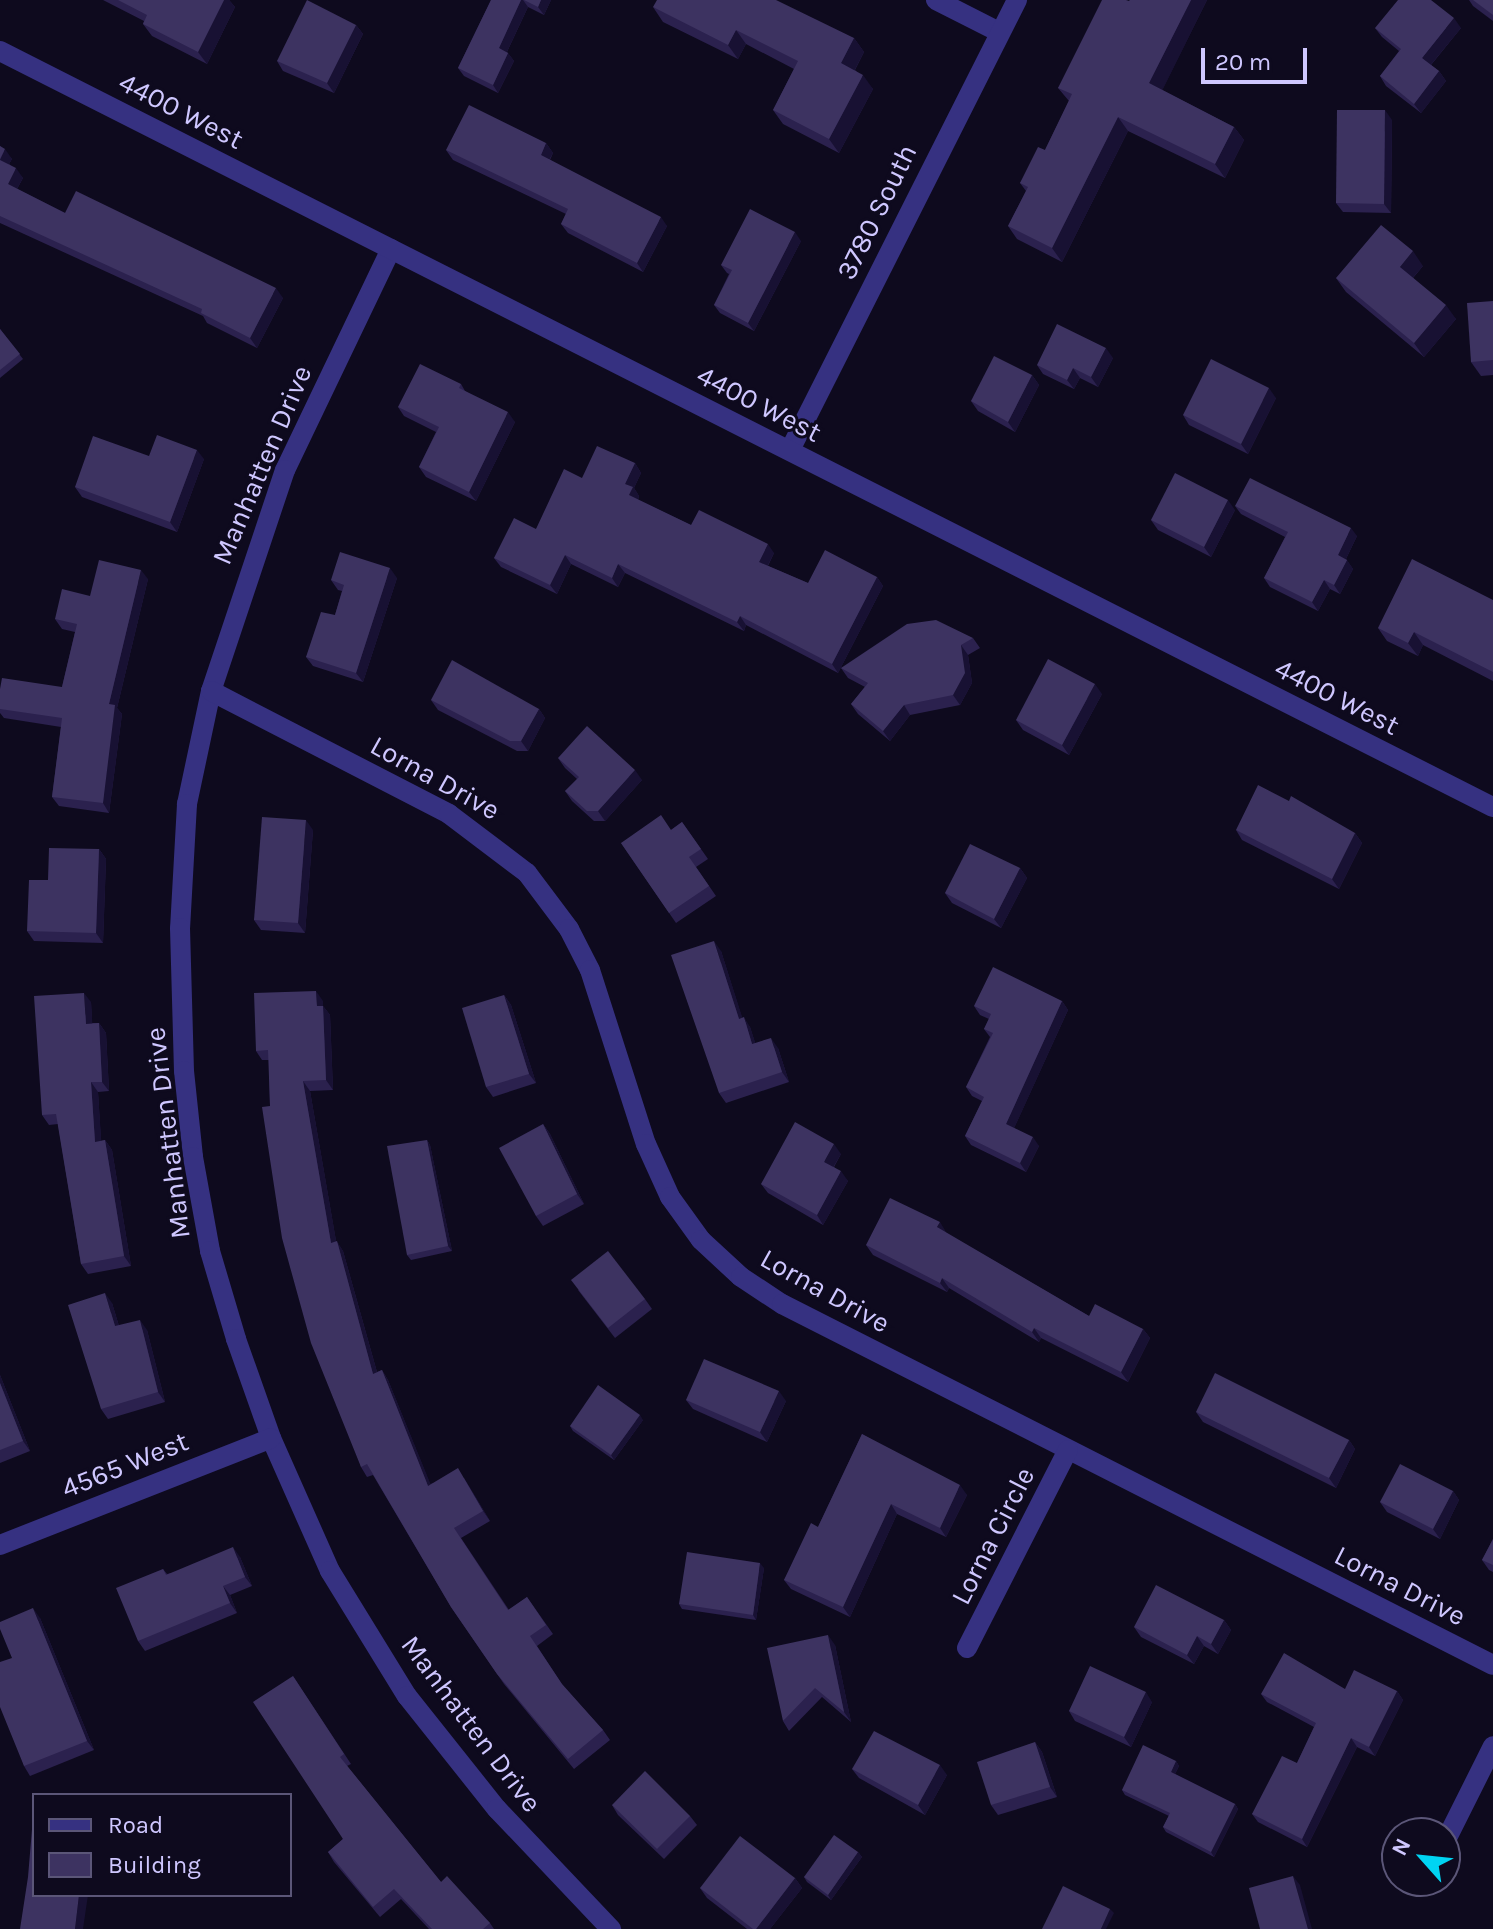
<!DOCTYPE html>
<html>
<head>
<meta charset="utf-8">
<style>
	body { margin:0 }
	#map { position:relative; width:1493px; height:1929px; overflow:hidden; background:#0e0a1e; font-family:Karla,sans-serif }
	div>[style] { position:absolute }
	.minor>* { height:20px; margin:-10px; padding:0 10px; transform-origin:10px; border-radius:10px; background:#363181 }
	.tertiary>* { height:20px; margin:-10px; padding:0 10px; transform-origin:10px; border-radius:10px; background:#363181 }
	.wall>* { inset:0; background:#2b214e }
	.shaded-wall>* { inset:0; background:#181133 }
	.building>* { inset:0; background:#3d3361 }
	span { translate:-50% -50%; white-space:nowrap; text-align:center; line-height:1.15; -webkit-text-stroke:6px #0e0a1e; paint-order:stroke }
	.street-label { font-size:28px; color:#cfc7ff }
	.legend { position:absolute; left:32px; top:1793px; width:260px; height:104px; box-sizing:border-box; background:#0e0a1e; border:2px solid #5b5678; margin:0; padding:10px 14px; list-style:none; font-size:24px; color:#cfc7ff }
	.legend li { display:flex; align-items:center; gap:16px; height:40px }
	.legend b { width:40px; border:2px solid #5b5678 }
	.north { position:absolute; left:1381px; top:1817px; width:80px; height:80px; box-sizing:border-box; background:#0e0a1e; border:2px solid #5b5678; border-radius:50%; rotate:297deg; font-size:22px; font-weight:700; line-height:32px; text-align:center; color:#cfc7ff }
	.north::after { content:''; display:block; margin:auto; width:28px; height:36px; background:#00d4f2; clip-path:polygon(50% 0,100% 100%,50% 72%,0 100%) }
	.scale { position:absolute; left:1201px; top:48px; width:106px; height:36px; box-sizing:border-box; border:4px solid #cfc7ff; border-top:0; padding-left:10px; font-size:24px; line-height:28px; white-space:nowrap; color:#cfc7ff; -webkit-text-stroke:6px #0e0a1e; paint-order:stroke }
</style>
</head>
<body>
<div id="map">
	<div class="minor">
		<div style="left:936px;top:0;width:71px;rotate:26.9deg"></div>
		<div style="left:391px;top:249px;width:245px;rotate:115.6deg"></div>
		<div style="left:285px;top:470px;width:233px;rotate:108.5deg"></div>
		<div style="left:211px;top:691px;width:116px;rotate:102deg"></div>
		<div style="left:187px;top:804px;width:124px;rotate:93.2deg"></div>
		<div style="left:180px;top:928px;width:143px;rotate:88.4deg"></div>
		<div style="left:184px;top:1071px;width:86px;rotate:84deg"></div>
		<div style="left:193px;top:1157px;width:96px;rotate:79.7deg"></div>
		<div style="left:210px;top:1251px;width:92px;rotate:73.5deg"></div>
		<div style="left:236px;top:1339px;width:105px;rotate:70.5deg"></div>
		<div style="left:271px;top:1438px;width:145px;rotate:66.1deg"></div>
		<div style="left:330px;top:1571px;width:147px;rotate:58.4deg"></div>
		<div style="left:407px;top:1696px;width:144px;rotate:51.5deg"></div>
		<div style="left:497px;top:1809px;width:166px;rotate:46.5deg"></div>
		<div style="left:790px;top:450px;width:504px;rotate:-63.23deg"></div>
		<div style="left:211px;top:691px;width:268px;rotate:27.3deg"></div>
		<div style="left:449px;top:814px;width:98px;rotate:37.1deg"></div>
		<div style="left:527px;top:873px;width:70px;rotate:53.1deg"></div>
		<div style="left:569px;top:929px;width:46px;rotate:62.9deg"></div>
		<div style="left:590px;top:970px;width:183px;rotate:72.2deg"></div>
		<div style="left:646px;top:1144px;width:58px;rotate:65.6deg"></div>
		<div style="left:670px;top:1197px;width:53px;rotate:54.2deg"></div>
		<div style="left:701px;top:1240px;width:54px;rotate:42.8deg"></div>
		<div style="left:741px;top:1277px;width:49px;rotate:33.4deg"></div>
		<div style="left:782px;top:1304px;width:797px;rotate:26.92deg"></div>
		<div style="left:0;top:1545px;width:291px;rotate:-21.5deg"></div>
		<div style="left:967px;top:1648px;width:222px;rotate:-63deg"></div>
		<div style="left:1445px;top:1842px;width:107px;rotate:-63.4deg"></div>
	</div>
	<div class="tertiary">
		<div style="left:0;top:51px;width:1673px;rotate:26.86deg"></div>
	</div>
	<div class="wall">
		<div style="clip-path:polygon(103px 0,229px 0,235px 7px,207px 64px,152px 36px,143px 24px,144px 21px)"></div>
		<div style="clip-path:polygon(491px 0,551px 0,544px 15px,528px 7px,507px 52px,514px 61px,498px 93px,464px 76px,458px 68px)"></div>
		<div style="clip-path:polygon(1130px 0,1207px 0,1162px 90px,1234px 127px,1244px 140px,1225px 178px,1128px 131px,1062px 262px,1017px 239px,1008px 226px,1026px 191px,1020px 183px,1045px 150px,1069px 101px,1058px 88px)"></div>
		<div style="clip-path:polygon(1469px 0,1493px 0,1493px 21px,1473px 6px)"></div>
		<div style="clip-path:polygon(653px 7px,854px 38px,864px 52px,855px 70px,873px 89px,839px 153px,783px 124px,773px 110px,794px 69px,746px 44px,738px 59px,663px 22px)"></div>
		<div style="clip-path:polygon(356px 25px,363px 34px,334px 93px,283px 71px,277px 61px)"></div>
		<div style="clip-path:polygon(1375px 28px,1461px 28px,1431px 65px,1439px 71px,1446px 81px,1421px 113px,1386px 86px,1380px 76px,1399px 51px,1382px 37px)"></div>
		<div style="clip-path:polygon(1392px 120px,1391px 213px,1343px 212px,1336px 203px)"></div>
		<div style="clip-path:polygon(546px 143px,553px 153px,550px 160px,667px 226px,643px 272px,568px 233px,561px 224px,566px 214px,453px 160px,446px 150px)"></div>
		<div style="clip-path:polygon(0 146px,12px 159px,9px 164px,23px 178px,17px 189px,65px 213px,283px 298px,257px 348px,207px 323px,203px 316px,0 223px)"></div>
		<div style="clip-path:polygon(801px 241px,754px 331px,720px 313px,714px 305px,729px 274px,727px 273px,721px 265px)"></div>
		<div style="clip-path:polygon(1423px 266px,1413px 278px,1456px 319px,1424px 357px,1346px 292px,1336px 278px)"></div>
		<div style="clip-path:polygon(1493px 301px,1493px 375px,1481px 376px,1471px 362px)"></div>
		<div style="clip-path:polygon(0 329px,23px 359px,0 378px)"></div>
		<div style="clip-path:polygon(1113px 358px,1098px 387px,1080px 378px,1074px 389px,1043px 374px,1037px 365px)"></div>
		<div style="clip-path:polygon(1032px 375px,1039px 385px,1015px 432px,978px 411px,971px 401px)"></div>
		<div style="clip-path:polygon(461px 384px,465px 391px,515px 422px,476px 501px,426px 477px,419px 467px,436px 432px,404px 416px,398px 407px)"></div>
		<div style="clip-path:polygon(1276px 398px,1248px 454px,1189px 425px,1183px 415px)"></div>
		<div style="clip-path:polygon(149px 456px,204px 459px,177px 532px,82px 497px,75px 487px)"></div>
		<div style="clip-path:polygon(635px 463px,641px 473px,634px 488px,639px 496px,638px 500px,691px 525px,774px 553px,768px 566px,808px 583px,877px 577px,883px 586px,838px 673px,746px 625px,744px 631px,625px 573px,618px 587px,571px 564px,557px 594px,501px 567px,494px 558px,536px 529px,582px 478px)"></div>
		<div style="clip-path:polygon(1235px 506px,1357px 536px,1346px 559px,1353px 569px,1340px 594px,1330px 589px,1318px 611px,1270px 587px,1264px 578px,1285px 537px,1241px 514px)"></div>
		<div style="clip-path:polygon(1235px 510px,1211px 557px,1158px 530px,1151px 520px)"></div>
		<div style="clip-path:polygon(397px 578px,363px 682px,313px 666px,306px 657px,335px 615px,342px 591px,338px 590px,331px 580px)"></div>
		<div style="clip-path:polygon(148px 579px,117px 708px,122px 714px,109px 813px,59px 806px,52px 797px,61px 727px,4px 718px,0 713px,0 689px,62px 687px,75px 632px,62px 629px,55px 619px,90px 596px)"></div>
		<div style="clip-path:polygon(1493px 600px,1493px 681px,1423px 645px,1418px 656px,1387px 641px,1378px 628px)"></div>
		<div style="clip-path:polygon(973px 638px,980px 648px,968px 655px,972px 683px,960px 705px,910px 715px,890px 741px,858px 714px,851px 704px,865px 687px,848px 678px,841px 668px)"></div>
		<div style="clip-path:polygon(1102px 694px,1069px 755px,1023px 730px,1016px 720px)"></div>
		<div style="clip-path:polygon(431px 700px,539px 709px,545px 718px,528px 751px,517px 751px,438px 710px)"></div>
		<div style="clip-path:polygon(558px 758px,642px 780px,605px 821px,594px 821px,572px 801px,565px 791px,577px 779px,565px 768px)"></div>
		<div style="clip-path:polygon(682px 822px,708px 859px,696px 867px,716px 896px,676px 923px,621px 843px,671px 830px)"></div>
		<div style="clip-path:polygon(313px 830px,305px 933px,261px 930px,254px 920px)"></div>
		<div style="clip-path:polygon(1236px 830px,1355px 833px,1362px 843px,1339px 889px,1242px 840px)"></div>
		<div style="clip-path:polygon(99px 849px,106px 859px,103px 943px,34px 941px,27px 931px,48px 880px)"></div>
		<div style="clip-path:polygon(1020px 868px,1027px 878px,1001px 928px,952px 903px,945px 893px)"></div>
		<div style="clip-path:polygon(721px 951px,742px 1018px,750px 1027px,755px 1043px,778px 1048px,789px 1082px,726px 1103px,719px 1093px)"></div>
		<div style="clip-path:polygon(504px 995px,511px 1005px,536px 1083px,493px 1097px,486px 1087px)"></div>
		<div style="clip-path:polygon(323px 1001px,323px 1006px,330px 1015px,333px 1090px,310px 1091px,336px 1241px,343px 1251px,377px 1372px,382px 1370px,388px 1380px,430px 1484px,464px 1478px,490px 1521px,461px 1538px,509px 1610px,527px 1597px,553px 1634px,537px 1646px,563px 1686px,603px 1730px,610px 1740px,574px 1769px,504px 1684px,451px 1607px,373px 1475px,367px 1477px,361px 1467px,270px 1106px,269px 1060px,262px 1060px,256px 1051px)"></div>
		<div style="clip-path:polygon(1062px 1001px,1068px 1010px,1014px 1128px,1039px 1146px,1026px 1172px,971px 1145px,965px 1136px,982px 1101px,972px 1096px,966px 1087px,990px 1037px,984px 1029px,989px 1019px,980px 1015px,974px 1006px)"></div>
		<div style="clip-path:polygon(91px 1002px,92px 1023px,99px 1023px,106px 1033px,109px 1091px,98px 1092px,101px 1141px,105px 1140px,112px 1150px,131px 1266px,88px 1274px,81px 1264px,58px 1124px,49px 1125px,42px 1115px)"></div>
		<div style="clip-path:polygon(543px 1124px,550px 1134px,584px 1204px,543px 1226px,536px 1216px)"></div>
		<div style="clip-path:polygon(427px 1140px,430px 1145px,452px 1251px,411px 1260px,407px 1255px)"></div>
		<div style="clip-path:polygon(841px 1154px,834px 1167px,848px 1181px,823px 1225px,768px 1193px,761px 1184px)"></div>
		<div style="clip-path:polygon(946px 1232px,946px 1233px,1089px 1316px,1143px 1329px,1150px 1338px,1128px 1382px,1041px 1338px,1039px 1342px,949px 1288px,947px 1292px,873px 1255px,866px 1245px)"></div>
		<div style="clip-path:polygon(578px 1290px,645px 1299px,652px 1309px,615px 1338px)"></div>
		<div style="clip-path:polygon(112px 1303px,119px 1326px,147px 1330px,165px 1402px,108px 1419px,101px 1409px)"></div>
		<div style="clip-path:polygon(0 1375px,30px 1451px,0 1463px)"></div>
		<div style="clip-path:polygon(686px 1400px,786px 1401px,767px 1442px,693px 1409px)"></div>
		<div style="clip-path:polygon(1196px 1412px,1349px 1440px,1355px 1449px,1336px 1488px,1203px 1422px)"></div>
		<div style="clip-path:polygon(643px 1420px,614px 1460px,573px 1431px,570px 1426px)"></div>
		<div style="clip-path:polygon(862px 1434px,967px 1495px,946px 1537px,897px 1514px,850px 1617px,791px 1589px,784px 1580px,818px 1527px)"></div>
		<div style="clip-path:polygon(1453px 1491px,1459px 1500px,1440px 1539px,1387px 1512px,1380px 1502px)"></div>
		<div style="clip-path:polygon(1493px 1539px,1493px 1572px,1489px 1570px,1482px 1560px)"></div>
		<div style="clip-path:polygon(240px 1557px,252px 1586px,230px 1595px,237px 1613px,145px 1651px,138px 1641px,163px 1569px,167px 1574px)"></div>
		<div style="clip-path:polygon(764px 1568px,756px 1620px,682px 1609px,679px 1604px)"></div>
		<div style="clip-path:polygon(40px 1618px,94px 1750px,30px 1776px,24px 1766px,12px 1658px)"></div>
		<div style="clip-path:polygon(1224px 1620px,1231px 1630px,1218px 1654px,1204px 1646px,1194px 1664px,1141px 1637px,1134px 1627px)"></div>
		<div style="clip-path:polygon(835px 1645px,851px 1722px,822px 1697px,789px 1731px,783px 1721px)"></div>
		<div style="clip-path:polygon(293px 1676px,351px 1764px,347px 1766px,441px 1882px,490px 1923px,494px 1929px,429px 1929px,401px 1899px,380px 1917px,334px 1862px,328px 1852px,343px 1839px)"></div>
		<div style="clip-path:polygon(1345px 1689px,1397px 1691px,1403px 1700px,1375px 1756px,1357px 1747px,1307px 1847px,1258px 1822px,1252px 1814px,1297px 1763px,1314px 1727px,1267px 1702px,1261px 1694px)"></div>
		<div style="clip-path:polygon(1152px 1702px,1131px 1747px,1075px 1721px,1069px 1711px)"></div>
		<div style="clip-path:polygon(1035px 1742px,1042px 1752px,1057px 1797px,998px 1815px,991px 1805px)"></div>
		<div style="clip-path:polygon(1176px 1761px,1179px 1766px,1175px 1774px,1235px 1804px,1238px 1809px,1214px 1857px,1166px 1832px,1163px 1827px,1169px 1816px,1125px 1795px,1122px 1790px)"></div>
		<div style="clip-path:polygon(852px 1769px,947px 1775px,925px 1815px,859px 1778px)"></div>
		<div style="clip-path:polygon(612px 1805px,690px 1816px,697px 1825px,664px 1859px,618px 1815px)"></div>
		<div style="clip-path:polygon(858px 1852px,862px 1857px,831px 1900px,807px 1882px,804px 1877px)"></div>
		<div style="clip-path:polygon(795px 1878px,802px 1888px,770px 1929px,747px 1929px,707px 1898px,700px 1888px)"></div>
	</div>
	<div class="shaded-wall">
		<div style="clip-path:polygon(224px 0,229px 0,235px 7px,207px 64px,198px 52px)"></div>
		<div style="clip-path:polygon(521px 0,523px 0,528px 7px,505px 56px,499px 48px)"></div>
		<div style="clip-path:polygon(541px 0,551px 0,544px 15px,538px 7px)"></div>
		<div style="clip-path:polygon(1191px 0,1207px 0,1159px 97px,1149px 83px)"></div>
		<div style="clip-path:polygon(1454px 18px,1461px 28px,1429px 67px,1422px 58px)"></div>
		<div style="clip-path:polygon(356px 25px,363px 34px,334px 93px,327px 83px)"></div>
		<div style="clip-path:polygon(736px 30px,746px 44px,738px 59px,728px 45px)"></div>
		<div style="clip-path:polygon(854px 38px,864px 52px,851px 77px,841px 63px)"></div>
		<div style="clip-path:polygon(508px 53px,514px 61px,498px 93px,493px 85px)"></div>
		<div style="clip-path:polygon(1439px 71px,1446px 81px,1421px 113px,1414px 104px)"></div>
		<div style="clip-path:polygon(863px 75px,873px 89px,839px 153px,829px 139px)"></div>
		<div style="clip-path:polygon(1385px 110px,1392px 120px,1391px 213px,1384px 204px)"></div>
		<div style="clip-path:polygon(1118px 117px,1128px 131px,1062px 262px,1052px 248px)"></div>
		<div style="clip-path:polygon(1234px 127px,1244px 140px,1225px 178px,1215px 164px)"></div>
		<div style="clip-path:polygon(546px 143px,553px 153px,547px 164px,541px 155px)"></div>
		<div style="clip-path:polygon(5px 149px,12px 159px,6px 169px,0 160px)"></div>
		<div style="clip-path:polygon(16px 168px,23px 178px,14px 194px,8px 184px)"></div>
		<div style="clip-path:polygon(661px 217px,667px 226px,643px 272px,637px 263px)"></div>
		<div style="clip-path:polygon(795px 232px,801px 241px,754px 331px,748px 323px)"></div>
		<div style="clip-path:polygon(1413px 251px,1423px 266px,1410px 281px,1400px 267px)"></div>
		<div style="clip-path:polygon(276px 288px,283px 298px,257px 348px,250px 338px)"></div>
		<div style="clip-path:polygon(1446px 305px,1456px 319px,1424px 357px,1414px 343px)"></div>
		<div style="clip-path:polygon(1106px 348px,1113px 358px,1098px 387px,1091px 377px)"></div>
		<div style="clip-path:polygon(1073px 368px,1080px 378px,1074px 389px,1067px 380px)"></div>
		<div style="clip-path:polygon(1032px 375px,1039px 385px,1015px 432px,1008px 422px)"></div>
		<div style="clip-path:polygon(1269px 388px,1276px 398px,1248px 454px,1241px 444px)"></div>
		<div style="clip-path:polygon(508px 412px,515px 422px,476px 501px,469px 492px)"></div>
		<div style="clip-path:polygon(197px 450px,204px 459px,177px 532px,170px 522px)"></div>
		<div style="clip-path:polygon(635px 463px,641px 473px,634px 488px,639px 496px,636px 505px,629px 495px,625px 484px)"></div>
		<div style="clip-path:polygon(1228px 500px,1235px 510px,1211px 557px,1204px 547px)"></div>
		<div style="clip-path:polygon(1351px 528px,1357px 536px,1344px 563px,1338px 555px)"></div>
		<div style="clip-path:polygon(768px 544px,774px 553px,765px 571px,759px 562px)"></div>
		<div style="clip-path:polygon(565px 555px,571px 564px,557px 594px,550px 585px)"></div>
		<div style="clip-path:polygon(1347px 560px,1353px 569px,1340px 594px,1334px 585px)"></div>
		<div style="clip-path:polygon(618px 564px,625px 573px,618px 587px,612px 578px)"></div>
		<div style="clip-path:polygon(390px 568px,397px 578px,363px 682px,356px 673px)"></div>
		<div style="clip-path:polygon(141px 570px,148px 579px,117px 708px,122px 714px,109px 813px,103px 803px,109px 704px)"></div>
		<div style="clip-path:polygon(877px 577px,883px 586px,838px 673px,832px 664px)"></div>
		<div style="clip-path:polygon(1324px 580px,1330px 589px,1318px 611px,1312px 602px)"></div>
		<div style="clip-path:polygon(740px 616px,746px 625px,744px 631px,737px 622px)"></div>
		<div style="clip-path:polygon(1414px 632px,1423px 645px,1418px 656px,1408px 643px)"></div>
		<div style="clip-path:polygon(961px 645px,968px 655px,972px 683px,960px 705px,953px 695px)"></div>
		<div style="clip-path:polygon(1095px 684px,1102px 694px,1069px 755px,1062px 745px)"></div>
		<div style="clip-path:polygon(904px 705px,910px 715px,890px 741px,883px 731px)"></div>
		<div style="clip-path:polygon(539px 709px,545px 718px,528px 751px,521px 741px)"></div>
		<div style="clip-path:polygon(635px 770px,642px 780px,605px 821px,598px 811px)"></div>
		<div style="clip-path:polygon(306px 820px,313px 830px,305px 933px,298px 923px)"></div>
		<div style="clip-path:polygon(1355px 833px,1362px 843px,1339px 889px,1332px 879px)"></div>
		<div style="clip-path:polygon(99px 849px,106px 859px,103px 943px,96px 933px)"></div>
		<div style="clip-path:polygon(1020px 868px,1027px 878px,1001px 928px,994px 919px)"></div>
		<div style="clip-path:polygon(714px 941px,721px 951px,746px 1029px,739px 1019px)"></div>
		<div style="clip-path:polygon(316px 991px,323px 1001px,323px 1016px,317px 1006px)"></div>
		<div style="clip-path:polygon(84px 993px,91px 1002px,93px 1034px,86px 1024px)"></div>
		<div style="clip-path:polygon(504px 995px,511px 1005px,536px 1083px,529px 1074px)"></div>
		<div style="clip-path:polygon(1062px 1001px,1068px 1010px,1012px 1133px,1006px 1124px)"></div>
		<div style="clip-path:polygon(323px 1006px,330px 1015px,333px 1090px,326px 1080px)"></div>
		<div style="clip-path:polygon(744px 1017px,750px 1027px,759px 1054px,752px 1044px)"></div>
		<div style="clip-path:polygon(99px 1023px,106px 1033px,109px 1091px,102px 1082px)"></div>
		<div style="clip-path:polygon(771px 1038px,778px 1048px,789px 1082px,782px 1072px)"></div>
		<div style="clip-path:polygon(303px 1081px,310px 1091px,338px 1252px,331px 1243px)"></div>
		<div style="clip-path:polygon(91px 1082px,98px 1092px,102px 1152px,95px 1142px)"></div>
		<div style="clip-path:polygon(543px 1124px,550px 1134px,584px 1204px,577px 1194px)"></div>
		<div style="clip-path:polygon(1033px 1137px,1039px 1146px,1026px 1172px,1020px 1163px)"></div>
		<div style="clip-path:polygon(105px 1140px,112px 1150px,131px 1266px,124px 1256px)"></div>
		<div style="clip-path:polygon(427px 1140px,430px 1145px,452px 1251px,448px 1246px)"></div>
		<div style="clip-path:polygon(834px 1144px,841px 1154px,831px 1171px,824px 1162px)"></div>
		<div style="clip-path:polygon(841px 1171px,848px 1181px,823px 1225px,817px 1215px)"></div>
		<div style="clip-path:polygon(940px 1222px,946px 1232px,944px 1237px,937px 1227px)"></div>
		<div style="clip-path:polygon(337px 1241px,343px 1251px,380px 1383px,373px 1374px)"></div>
		<div style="clip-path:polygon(942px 1278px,949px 1288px,947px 1292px,940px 1283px)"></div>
		<div style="clip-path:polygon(105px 1293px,112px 1303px,122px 1336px,115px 1326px)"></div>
		<div style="clip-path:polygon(140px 1320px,147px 1330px,165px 1402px,158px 1392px)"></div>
		<div style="clip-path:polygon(1034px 1328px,1041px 1338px,1039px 1342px,1032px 1332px)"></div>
		<div style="clip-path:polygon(1143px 1329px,1150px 1338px,1128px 1382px,1121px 1372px)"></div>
		<div style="clip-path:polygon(382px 1370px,388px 1380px,435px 1495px,428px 1486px)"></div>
		<div style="clip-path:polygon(0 1375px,30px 1451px,23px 1441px,0 1383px)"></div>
		<div style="clip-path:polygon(779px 1391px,786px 1401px,767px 1442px,760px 1432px)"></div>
		<div style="clip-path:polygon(640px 1415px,643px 1420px,614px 1460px,611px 1455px)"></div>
		<div style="clip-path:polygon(1349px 1440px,1355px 1449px,1336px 1488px,1329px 1478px)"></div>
		<div style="clip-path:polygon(458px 1468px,464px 1478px,490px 1521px,483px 1511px)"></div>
		<div style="clip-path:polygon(960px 1485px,967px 1495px,946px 1537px,940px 1528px)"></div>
		<div style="clip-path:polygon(1453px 1491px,1459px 1500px,1440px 1539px,1433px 1529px)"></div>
		<div style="clip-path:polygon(891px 1504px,897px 1514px,850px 1617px,843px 1607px)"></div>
		<div style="clip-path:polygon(233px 1547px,240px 1557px,252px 1586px,245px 1577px)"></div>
		<div style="clip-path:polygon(760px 1563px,764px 1568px,756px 1620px,753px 1615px)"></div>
		<div style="clip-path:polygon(223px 1586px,230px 1595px,237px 1613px,230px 1603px)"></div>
		<div style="clip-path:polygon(33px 1608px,40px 1618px,94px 1750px,87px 1741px)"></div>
		<div style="clip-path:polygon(1224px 1620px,1231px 1630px,1218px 1654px,1211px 1644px)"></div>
		<div style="clip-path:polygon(828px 1635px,835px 1645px,851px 1722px,844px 1712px)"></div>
		<div style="clip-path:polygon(1197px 1636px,1204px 1646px,1194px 1664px,1187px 1655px)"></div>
		<div style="clip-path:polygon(1397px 1691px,1403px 1700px,1375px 1756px,1369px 1747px)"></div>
		<div style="clip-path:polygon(1146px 1692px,1152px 1702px,1131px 1747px,1124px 1737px)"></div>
		<div style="clip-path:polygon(1351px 1738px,1357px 1747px,1307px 1847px,1302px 1839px)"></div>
		<div style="clip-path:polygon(1035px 1742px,1042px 1752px,1057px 1797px,1050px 1787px)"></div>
		<div style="clip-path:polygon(1176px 1761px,1179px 1766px,1174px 1776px,1171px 1772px)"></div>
		<div style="clip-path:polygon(940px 1765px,947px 1775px,925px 1815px,918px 1805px)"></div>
		<div style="clip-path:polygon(1235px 1804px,1238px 1809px,1214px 1857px,1211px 1852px)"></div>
		<div style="clip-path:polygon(858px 1852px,862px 1857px,831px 1900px,828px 1895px)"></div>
		<div style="clip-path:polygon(1293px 1876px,1300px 1885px,1312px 1929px,1308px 1929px)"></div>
		<div style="clip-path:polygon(795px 1878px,802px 1888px,770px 1929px,756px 1929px)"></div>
		<div style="clip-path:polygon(79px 1895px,88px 1895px,83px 1929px,75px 1929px)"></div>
		<div style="clip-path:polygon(1110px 1909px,1114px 1913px,1106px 1929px,1101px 1929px)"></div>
	</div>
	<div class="building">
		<div style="clip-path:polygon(118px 0,224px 0,198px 52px,143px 24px,147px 15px)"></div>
		<div style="clip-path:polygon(307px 0,356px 25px,327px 83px,277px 61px)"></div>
		<div style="clip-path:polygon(491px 0,521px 0,499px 48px,508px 53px,493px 85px,458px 68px)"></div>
		<div style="clip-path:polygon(524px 0,541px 0,538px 7px)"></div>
		<div style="clip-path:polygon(657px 0,776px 0,854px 38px,841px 63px,863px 75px,829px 139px,773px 110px,798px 61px,736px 30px,728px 45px,653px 7px)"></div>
		<div style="clip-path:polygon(1102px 0,1126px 0,1129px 1px,1130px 0,1191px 0,1149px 83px,1234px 127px,1215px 164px,1118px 117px,1052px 248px,1008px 226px,1028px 187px,1020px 183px,1038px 147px,1045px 150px,1072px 94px,1058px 88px)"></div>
		<div style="clip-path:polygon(1398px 0,1431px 0,1454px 18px,1422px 58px,1439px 71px,1414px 104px,1380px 76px,1401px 49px,1375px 28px)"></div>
		<div style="clip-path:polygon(1473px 0,1493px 0,1493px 15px)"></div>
		<div style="clip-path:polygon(469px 105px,546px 143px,541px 155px,661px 217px,637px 263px,561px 224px,568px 209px,446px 150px)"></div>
		<div style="clip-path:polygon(1337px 110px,1385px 110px,1384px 204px,1336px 203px)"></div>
		<div style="clip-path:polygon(0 146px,5px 149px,0 159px)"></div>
		<div style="clip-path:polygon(0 160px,16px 168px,8px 184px,65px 213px,76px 191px,276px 288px,250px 338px,201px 313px,202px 309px,0 216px)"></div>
		<div style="clip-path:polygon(750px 209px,795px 232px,748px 323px,714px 305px,732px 270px,721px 265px)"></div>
		<div style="clip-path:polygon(1381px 225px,1413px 251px,1400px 267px,1446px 305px,1414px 343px,1336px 278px)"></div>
		<div style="clip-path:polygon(1493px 301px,1493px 360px,1471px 362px,1467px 303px)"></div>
		<div style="clip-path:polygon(1057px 324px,1106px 348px,1091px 377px,1073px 368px,1067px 380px,1037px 365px)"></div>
		<div style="clip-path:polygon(0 329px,20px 354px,0 370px)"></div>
		<div style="clip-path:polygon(994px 356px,1032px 375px,1008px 422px,971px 401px)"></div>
		<div style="clip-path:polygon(1211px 359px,1269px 388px,1241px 444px,1183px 415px)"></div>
		<div style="clip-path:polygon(420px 364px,461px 384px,459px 388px,508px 412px,469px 492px,419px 467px,439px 427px,398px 407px)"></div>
		<div style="clip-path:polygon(157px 435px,197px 450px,170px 522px,75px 487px,93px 436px,149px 456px)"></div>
		<div style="clip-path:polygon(597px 446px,635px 463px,625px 484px,633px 487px,629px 495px,691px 525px,699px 510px,768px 544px,759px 562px,808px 583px,825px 550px,877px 577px,832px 664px,740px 616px,737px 622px,618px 564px,612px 578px,565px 555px,550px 585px,494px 558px,514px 518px,536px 529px,564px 469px,582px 478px)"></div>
		<div style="clip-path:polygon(1175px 473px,1228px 500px,1204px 547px,1151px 520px)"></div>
		<div style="clip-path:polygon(1250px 478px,1351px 528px,1338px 555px,1347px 560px,1334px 585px,1324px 580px,1312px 602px,1264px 578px,1288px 532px,1235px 506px)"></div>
		<div style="clip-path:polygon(340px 552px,390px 568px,356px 673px,306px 657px,321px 612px,335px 615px,344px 585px,331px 580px)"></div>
		<div style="clip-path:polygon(1412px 559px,1493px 600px,1493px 672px,1414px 632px,1408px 643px,1378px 628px)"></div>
		<div style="clip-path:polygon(99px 560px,141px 570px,109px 704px,115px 705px,103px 803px,52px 797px,62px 718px,0 709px,0 689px,2px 678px,62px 687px,77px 624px,55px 619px,62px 589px,90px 596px)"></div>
		<div style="clip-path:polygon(936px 620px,973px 638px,961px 645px,965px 673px,953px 695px,904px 705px,883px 731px,851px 704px,868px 683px,841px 668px,907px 624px)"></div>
		<div style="clip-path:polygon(1048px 659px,1095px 684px,1062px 745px,1016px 720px)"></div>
		<div style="clip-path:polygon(452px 660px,539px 709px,521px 741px,510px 741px,431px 700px)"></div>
		<div style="clip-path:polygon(587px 726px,635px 770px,598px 811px,587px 811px,565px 791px,579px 777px,558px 758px)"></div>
		<div style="clip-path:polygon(1258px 785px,1289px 801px,1291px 796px,1355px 833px,1332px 879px,1236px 830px)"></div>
		<div style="clip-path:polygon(661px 815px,671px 830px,682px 822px,701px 849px,689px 857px,709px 886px,669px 913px,621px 843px)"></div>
		<div style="clip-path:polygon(262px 817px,306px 820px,298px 923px,254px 920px)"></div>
		<div style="clip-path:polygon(970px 844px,1020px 868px,994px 919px,945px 893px)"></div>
		<div style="clip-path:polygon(49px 848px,99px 849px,96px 933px,27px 931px,29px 880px,48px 880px)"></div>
		<div style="clip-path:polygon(714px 941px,739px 1019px,744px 1017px,752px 1044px,771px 1038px,782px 1072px,719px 1093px,671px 955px)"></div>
		<div style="clip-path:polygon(993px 967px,1062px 1001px,1006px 1124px,1033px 1137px,1020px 1163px,965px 1136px,984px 1097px,966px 1087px,993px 1033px,984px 1029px,991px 1014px,974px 1006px)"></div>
		<div style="clip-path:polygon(316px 991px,317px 1006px,323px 1006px,326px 1080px,303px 1081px,331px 1243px,337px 1241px,373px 1374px,382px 1370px,428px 1486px,458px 1468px,483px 1511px,454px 1528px,508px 1610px,527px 1597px,546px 1625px,530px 1636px,562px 1684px,603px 1730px,568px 1759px,497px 1674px,451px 1607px,367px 1464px,361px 1467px,311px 1343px,282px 1238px,262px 1107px,270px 1106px,268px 1050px,256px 1051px,254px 993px)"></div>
		<div style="clip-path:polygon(84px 993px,86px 1024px,99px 1023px,102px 1082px,91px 1082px,95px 1142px,105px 1140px,124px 1256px,81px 1264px,56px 1114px,42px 1115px,34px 996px)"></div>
		<div style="clip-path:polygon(504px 995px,529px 1074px,486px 1087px,462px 1008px)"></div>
		<div style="clip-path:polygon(795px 1122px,834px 1144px,824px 1162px,841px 1171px,817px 1215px,761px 1184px)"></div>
		<div style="clip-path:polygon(543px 1124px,577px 1194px,536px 1216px,499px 1148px)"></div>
		<div style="clip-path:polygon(427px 1140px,448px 1246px,407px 1255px,387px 1146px)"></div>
		<div style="clip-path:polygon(890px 1198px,940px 1222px,937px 1227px,1089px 1316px,1095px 1304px,1143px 1329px,1121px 1372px,1034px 1328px,1032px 1332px,942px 1278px,940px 1283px,866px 1245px)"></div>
		<div style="clip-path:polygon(608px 1251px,645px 1299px,608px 1328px,571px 1280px)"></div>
		<div style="clip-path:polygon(105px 1293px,115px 1326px,140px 1320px,158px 1392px,101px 1409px,68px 1305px)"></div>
		<div style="clip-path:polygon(704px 1359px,779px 1391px,760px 1432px,686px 1400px)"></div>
		<div style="clip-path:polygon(1215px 1373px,1349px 1440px,1329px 1478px,1196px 1412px)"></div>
		<div style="clip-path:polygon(0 1383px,23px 1441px,0 1450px)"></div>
		<div style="clip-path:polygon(598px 1385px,640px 1415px,611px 1455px,570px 1426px)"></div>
		<div style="clip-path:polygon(862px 1434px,960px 1485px,940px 1528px,891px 1504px,843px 1607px,784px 1580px,811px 1523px,818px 1527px)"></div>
		<div style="clip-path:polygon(1400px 1464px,1453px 1491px,1433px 1529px,1380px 1502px)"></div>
		<div style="clip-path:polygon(1493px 1539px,1493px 1565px,1482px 1560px)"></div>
		<div style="clip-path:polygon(233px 1547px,245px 1577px,223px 1586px,230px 1603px,138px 1641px,116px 1588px,163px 1569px,166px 1575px)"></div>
		<div style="clip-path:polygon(687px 1552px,760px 1563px,753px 1615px,679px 1604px)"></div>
		<div style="clip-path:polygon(1156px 1585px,1224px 1620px,1211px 1644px,1197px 1636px,1187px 1655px,1134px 1627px)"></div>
		<div style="clip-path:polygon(33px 1608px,87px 1741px,24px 1766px,0 1707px,0 1662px,12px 1658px,0 1629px,0 1622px)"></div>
		<div style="clip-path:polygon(828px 1635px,844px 1712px,815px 1688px,783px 1721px,767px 1648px)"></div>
		<div style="clip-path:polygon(1284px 1653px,1345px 1689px,1354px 1670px,1397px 1691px,1369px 1747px,1351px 1738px,1302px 1839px,1252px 1814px,1282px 1756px,1297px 1763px,1316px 1723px,1261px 1694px)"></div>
		<div style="clip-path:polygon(1090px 1666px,1146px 1692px,1124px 1737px,1069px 1711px)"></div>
		<div style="clip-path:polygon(293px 1676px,344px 1754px,340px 1757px,441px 1882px,447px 1876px,490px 1923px,483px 1929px,432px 1929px,394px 1889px,373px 1907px,328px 1852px,343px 1839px,253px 1702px)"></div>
		<div style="clip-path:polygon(874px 1731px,940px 1765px,918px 1805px,852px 1769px)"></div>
		<div style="clip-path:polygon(1035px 1742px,1050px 1787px,991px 1805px,977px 1762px)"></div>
		<div style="clip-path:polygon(1143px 1745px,1176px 1761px,1171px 1772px,1235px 1804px,1211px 1852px,1163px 1827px,1170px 1813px,1122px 1790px)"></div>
		<div style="clip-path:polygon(645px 1771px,690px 1816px,657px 1849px,612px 1805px)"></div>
		<div style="clip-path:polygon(34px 1805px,34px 1895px,79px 1895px,75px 1929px,20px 1929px,28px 1877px)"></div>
		<div style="clip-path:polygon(834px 1835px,858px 1852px,828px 1895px,804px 1877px)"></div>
		<div style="clip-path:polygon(740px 1836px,795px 1878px,756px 1929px,753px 1929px,700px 1888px)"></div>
		<div style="clip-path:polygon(1293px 1876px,1308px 1929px,1260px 1929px,1249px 1888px)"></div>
		<div style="clip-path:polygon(1063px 1886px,1110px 1909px,1101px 1929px,1042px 1929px)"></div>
	</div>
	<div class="street-label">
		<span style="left:181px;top:111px;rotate:27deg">4400 West</span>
		<span style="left:877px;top:212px;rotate:-64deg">3780 South</span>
		<span style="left:759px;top:404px;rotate:27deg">4400 West</span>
		<span style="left:262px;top:465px;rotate:-67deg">Manhatten Drive</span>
		<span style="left:1337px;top:697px;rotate:27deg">4400 West</span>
		<span style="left:435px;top:778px;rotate:29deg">Lorna Drive</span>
		<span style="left:168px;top:1133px;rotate:-97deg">Manhatten Drive</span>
		<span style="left:825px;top:1291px;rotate:29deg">Lorna Drive</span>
		<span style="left:125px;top:1465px;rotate:-22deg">4565 West</span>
		<span style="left:993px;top:1536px;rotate:-63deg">Lorna Circle</span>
		<span style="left:1400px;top:1586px;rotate:27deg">Lorna Drive</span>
		<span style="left:471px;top:1724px;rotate:53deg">Manhatten Drive</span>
	</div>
	<ul class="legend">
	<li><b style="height:10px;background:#363181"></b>Road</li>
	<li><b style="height:22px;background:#3d3361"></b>Building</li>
	</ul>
	<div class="north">N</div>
	<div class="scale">20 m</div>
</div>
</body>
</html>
